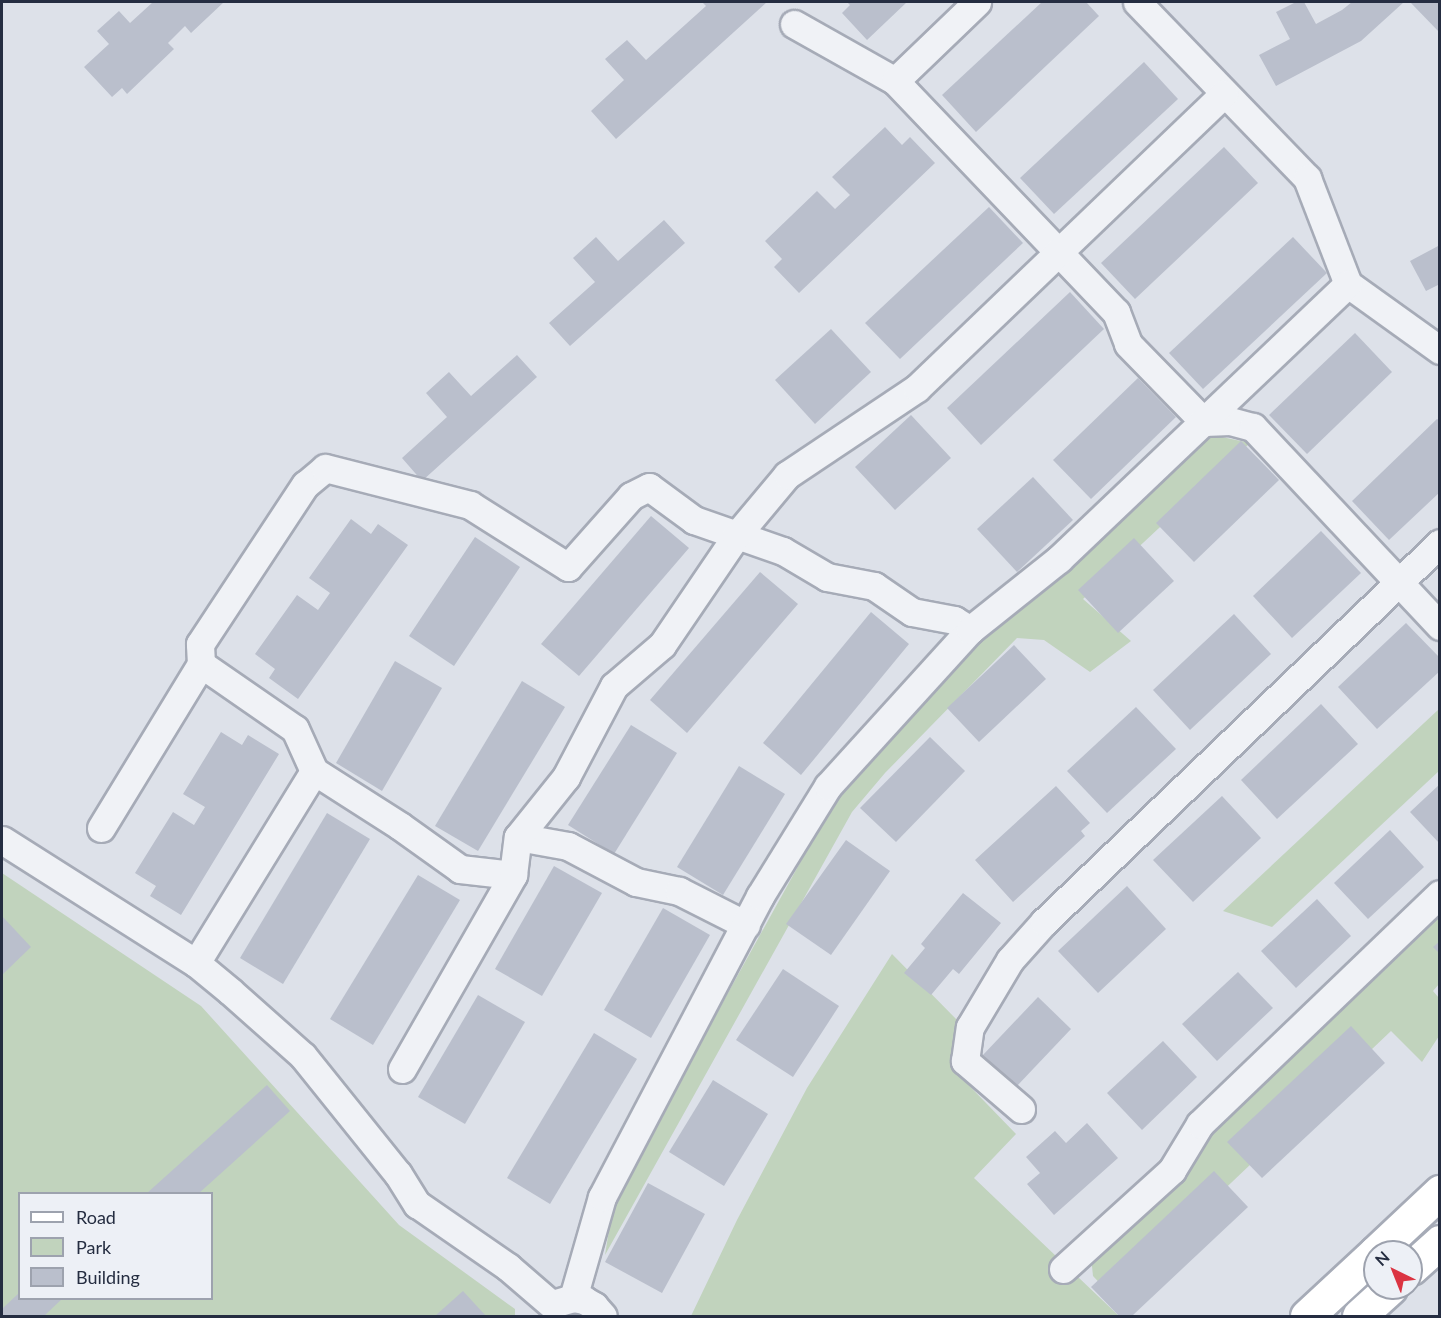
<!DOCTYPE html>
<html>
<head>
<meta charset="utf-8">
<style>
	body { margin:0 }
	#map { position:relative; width:1441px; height:1318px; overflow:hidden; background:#dde1e9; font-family:Lato,sans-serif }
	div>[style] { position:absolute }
	.green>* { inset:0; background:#c1d3bd }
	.building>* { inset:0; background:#babfcc }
	.roads { filter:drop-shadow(2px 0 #a6abb7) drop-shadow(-2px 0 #a6abb7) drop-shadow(0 2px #a6abb7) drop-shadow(0 -2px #a6abb7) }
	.minor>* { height:27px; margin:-13.5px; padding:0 13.5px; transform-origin:13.5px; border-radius:13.5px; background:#f0f2f6 }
	.major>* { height:33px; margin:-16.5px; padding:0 16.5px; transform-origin:16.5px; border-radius:16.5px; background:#fff }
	span { translate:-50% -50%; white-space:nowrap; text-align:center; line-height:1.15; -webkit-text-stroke:5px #edf0f6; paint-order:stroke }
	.frame { position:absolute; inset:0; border:3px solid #252d41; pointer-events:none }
	.legend { position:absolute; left:18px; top:1192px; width:195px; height:108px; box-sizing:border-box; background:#edf0f6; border:2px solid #9da2ae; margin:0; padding:8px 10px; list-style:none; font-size:18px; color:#252d41 }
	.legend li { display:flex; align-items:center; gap:12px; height:30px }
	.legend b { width:30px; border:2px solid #9da2ae }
	.north { position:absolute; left:1363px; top:1240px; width:60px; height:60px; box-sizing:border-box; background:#edf0f6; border:2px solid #9da2ae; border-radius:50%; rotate:317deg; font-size:16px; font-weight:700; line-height:24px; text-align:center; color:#252d41 }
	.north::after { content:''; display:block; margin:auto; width:21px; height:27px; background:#db3442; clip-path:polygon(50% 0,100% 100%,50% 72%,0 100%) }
</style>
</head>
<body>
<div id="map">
	<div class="green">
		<div style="clip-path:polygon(1208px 434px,1250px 443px,1083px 599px,1131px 641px,1090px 672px,1044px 640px,1017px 638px,885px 773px,852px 812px,605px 1255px,614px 1199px,848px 776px,971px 647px)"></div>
		<div style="clip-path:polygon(1439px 709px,1439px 771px,1272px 927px,1223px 911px)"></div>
		<div style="clip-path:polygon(evenodd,2px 873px,201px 1006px,399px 1225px,515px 1309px,515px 1316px,2px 1316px,2px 873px,20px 1194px,212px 1194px,212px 1298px,20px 1298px,20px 1194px)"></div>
		<div style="clip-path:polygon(1439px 916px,1439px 984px,1433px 991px,1439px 998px,1439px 1036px,1422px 1062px,1391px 1031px,1112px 1296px,1093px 1276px,1091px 1257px,1211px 1129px)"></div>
		<div style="clip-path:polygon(892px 954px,959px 1022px,955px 1071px,1016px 1134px,974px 1178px,1119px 1316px,691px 1316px,737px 1220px,807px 1088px)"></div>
	</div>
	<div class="building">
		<div style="clip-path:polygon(153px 2px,224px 2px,191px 33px,185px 26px,168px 43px,174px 49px,127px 94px,122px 88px,112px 97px,84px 67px,109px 44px,97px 31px,119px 11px,130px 23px)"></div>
		<div style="clip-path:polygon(702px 2px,767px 2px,616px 139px,591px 111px,624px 80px,605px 59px,627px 40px,646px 60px,706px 6px)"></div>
		<div style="clip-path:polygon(847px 2px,907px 2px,867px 40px,842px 13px,850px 5px)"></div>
		<div style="clip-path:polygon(1042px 2px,1086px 2px,1099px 16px,976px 132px,942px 95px)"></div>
		<div style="clip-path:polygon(1296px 2px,1304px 2px,1316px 24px,1342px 10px,1352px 2px,1404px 2px,1361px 41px,1276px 86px,1259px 55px,1290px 39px,1276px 12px)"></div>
		<div style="clip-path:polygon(1410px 2px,1440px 2px,1440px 33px)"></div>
		<div style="clip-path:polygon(1144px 62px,1178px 99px,1054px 214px,1020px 178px)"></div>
		<div style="clip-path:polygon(885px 127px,902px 145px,910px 137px,935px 163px,799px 293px,774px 267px,782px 259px,765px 241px,817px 191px,835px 209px,850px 195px,832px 177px)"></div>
		<div style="clip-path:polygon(1224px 147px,1258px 183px,1135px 299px,1101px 263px)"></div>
		<div style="clip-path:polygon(989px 207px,1023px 243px,900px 359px,865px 323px)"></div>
		<div style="clip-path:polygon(664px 220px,685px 243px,570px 346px,549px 323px,595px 282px,573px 258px,596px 237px,618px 261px)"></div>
		<div style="clip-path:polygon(1293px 237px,1327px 273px,1203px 389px,1169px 353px)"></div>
		<div style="clip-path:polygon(1440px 245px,1440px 284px,1426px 291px,1410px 261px)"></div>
		<div style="clip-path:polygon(1070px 292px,1104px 329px,981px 445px,947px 408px)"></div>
		<div style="clip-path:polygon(831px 329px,871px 372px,815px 424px,775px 380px)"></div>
		<div style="clip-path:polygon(1355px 333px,1392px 372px,1307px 454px,1269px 415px)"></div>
		<div style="clip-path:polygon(517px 355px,537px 377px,422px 481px,402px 458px,447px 417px,426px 393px,449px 372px,471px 396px)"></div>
		<div style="clip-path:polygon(1138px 378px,1176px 417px,1091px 499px,1053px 460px)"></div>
		<div style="clip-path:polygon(911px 415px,951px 458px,895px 510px,855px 467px)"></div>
		<div style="clip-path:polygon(1437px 419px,1440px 421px,1440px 492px,1389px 540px,1352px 501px)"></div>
		<div style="clip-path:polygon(1241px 441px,1279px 480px,1194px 562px,1156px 523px)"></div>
		<div style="clip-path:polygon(1033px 477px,1073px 520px,1017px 572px,977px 529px)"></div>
		<div style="clip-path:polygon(651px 516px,689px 548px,579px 676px,541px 644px)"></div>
		<div style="clip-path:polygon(351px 519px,371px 534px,378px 524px,408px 545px,298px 699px,269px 678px,275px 669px,255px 654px,297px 595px,318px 610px,330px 593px,309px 578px)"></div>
		<div style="clip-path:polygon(1321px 531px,1361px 573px,1292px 638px,1253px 596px)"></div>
		<div style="clip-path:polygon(475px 537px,520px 567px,454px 666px,409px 636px)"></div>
		<div style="clip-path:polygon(1134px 538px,1174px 581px,1118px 633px,1078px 590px)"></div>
		<div style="clip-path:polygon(760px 572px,798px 604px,687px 733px,650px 700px)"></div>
		<div style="clip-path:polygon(871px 612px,909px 644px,801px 775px,763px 743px)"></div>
		<div style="clip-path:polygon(1234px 614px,1271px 654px,1190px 730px,1153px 690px)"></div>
		<div style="clip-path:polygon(1406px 623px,1440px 658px,1440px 671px,1377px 729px,1338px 687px)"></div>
		<div style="clip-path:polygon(1014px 645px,1046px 679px,979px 742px,947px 708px)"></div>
		<div style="clip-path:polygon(395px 661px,442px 688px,382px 791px,336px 763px)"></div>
		<div style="clip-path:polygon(522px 681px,565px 707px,478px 851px,435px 826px)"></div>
		<div style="clip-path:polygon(1321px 704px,1358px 744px,1277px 819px,1241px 780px)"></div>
		<div style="clip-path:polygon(1136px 707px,1176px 749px,1107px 813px,1067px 771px)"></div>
		<div style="clip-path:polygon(631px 725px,677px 753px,614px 854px,568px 825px)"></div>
		<div style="clip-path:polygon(221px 732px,242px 745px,248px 735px,279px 754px,181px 915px,150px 896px,156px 886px,135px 873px,173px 812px,194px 825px,205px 807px,183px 794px)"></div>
		<div style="clip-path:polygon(930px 737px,965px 771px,896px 842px,860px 808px)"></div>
		<div style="clip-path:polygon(739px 766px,785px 794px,723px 895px,677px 867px)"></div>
		<div style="clip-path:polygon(1440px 784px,1440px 844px,1410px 812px)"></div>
		<div style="clip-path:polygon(1056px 786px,1090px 823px,1081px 831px,1085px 836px,1013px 902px,975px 860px)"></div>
		<div style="clip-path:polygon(1222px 796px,1261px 838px,1193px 902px,1153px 860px)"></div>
		<div style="clip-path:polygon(327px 813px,370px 839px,283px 984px,240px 958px)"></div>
		<div style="clip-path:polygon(1390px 830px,1424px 867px,1368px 919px,1334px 883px)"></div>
		<div style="clip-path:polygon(846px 840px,890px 871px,831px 955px,786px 924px)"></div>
		<div style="clip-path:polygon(554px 866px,602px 893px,542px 996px,495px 969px)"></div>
		<div style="clip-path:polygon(418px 875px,460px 900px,373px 1045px,330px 1019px)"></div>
		<div style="clip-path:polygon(1127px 886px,1166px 929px,1098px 993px,1058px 951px)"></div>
		<div style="clip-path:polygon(963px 893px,1001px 923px,959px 974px,953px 969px,931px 995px,904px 973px,925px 948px,921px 944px)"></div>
		<div style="clip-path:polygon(1317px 899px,1351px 936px,1296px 988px,1261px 951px)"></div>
		<div style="clip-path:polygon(663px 908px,710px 935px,651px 1038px,604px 1010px)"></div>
		<div style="clip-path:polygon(2px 916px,31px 947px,2px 975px)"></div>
		<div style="clip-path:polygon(1440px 941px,1440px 954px,1433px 947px)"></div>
		<div style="clip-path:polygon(783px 969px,839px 1006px,793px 1077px,736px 1040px)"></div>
		<div style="clip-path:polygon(1238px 972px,1273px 1008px,1217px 1061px,1182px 1024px)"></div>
		<div style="clip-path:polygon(478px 995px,525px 1022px,465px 1124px,418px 1097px)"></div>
		<div style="clip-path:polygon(1038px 997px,1071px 1029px,1016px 1087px,982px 1056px)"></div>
		<div style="clip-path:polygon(1351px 1026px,1385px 1063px,1262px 1178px,1227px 1142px)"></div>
		<div style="clip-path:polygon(594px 1033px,637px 1059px,550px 1204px,507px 1178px)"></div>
		<div style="clip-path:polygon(1163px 1041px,1197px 1077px,1142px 1130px,1107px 1093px)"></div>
		<div style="clip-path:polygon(713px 1080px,768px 1114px,724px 1186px,669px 1152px)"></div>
		<div style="clip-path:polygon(267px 1085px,290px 1111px,198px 1194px,146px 1194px)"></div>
		<div style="clip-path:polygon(1087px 1123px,1118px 1158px,1054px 1215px,1027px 1184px,1040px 1173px,1026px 1157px,1055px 1131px,1066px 1143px)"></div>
		<div style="clip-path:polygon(1214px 1171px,1248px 1207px,1132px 1316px,1119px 1316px,1091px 1287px)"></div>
		<div style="clip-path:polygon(648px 1183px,705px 1214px,662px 1293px,605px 1262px)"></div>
		<div style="clip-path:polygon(463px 1291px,486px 1316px,435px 1316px)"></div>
		<div style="clip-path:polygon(20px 1292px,20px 1298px,63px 1298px,44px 1316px,2px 1316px,2px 1309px)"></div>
	</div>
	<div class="roads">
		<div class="minor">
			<div style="left:1137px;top:2px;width:245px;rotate:46deg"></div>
			<div style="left:1307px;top:178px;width:114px;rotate:68.9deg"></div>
			<div style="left:1348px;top:284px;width:113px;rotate:35.7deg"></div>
			<div style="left:794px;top:24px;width:116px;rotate:29.4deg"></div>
			<div style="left:895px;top:81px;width:320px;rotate:46.3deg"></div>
			<div style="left:1116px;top:312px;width:34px;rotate:69deg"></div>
			<div style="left:1128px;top:344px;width:109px;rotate:45.7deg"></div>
			<div style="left:1204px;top:422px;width:26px;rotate:-2deg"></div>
			<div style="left:1230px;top:421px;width:24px;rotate:15deg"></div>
			<div style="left:1253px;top:427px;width:273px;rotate:46.8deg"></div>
			<div style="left:895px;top:81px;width:114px;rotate:-43.9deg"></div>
			<div style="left:201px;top:664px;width:114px;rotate:34.7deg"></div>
			<div style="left:295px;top:729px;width:46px;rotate:65.7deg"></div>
			<div style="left:314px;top:771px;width:102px;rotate:32.6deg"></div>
			<div style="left:400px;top:826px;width:74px;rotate:35.6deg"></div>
			<div style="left:460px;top:869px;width:53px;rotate:6.5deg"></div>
			<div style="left:101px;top:828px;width:192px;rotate:-58.6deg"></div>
			<div style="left:201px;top:664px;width:20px;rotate:-93deg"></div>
			<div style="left:200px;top:644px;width:191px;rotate:-56.6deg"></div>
			<div style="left:305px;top:485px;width:26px;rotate:-40deg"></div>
			<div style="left:325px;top:468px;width:150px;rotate:14.3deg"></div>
			<div style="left:470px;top:505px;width:116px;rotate:32.3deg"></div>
			<div style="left:568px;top:567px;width:95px;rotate:-48.4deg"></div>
			<div style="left:631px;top:496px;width:20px;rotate:-27deg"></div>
			<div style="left:649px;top:487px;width:56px;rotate:36.3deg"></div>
			<div style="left:694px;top:520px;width:94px;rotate:19.2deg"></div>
			<div style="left:783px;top:551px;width:51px;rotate:30.6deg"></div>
			<div style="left:827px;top:577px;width:48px;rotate:10.8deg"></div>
			<div style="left:874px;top:586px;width:46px;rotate:34.4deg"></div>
			<div style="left:912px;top:612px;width:43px;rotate:10.8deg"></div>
			<div style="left:954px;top:620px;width:19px;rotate:32deg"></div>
			<div style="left:518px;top:837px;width:51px;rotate:10.2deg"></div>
			<div style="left:568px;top:846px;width:77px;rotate:27.9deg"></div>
			<div style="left:636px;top:882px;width:44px;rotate:11.8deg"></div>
			<div style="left:679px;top:891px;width:75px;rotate:26.9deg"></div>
			<div style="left:2px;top:840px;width:230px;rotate:32.4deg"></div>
			<div style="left:196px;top:963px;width:45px;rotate:39.6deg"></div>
			<div style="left:231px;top:992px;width:96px;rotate:41.6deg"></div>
			<div style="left:303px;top:1056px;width:151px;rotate:51.2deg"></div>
			<div style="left:398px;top:1174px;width:36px;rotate:58deg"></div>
			<div style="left:417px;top:1204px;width:111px;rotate:34.7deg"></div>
			<div style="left:508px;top:1267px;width:58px;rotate:40.8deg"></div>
			<div style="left:196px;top:963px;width:225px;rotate:-58.4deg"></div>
			<div style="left:402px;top:1069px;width:224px;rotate:-60.2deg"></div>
			<div style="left:513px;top:875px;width:38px;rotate:-83deg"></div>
			<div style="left:518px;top:837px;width:77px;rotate:-51.3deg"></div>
			<div style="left:566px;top:777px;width:103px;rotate:-62.2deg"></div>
			<div style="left:614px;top:686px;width:63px;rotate:-40.5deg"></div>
			<div style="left:662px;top:645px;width:132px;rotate:-55.8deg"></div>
			<div style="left:736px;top:536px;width:80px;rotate:-50.1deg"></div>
			<div style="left:787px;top:475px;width:156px;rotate:-33.8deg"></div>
			<div style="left:917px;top:388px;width:425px;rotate:-43.8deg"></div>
			<div style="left:1021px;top:1109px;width:74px;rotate:-139.4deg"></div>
			<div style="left:965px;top:1061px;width:34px;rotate:-82deg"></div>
			<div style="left:970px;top:1027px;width:78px;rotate:-59.2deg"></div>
			<div style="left:1010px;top:960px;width:51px;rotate:-48.2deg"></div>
			<div style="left:1044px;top:922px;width:548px;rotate:-43.74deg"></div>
			<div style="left:1063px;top:1269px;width:147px;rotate:-42.2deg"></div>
			<div style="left:1172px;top:1170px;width:54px;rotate:-58.7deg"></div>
			<div style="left:1200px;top:1124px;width:332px;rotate:-43.8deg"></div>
			<div style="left:573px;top:1298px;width:105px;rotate:-74deg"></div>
			<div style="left:602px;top:1197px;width:340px;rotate:-62.3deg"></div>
			<div style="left:760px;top:896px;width:129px;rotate:-58.3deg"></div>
			<div style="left:828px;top:786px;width:211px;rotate:-47.7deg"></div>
			<div style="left:970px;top:630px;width:114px;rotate:-38.6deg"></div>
			<div style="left:1059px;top:559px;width:399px;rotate:-43.6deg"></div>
			<div style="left:556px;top:1303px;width:18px;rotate:-16deg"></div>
			<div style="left:573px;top:1298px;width:11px;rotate:10deg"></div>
			<div style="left:584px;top:1300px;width:12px;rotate:31deg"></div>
			<div style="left:594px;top:1306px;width:13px;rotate:48deg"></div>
		</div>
		<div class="major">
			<div style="left:1376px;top:1252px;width:88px;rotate:-43.2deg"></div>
			<div style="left:1411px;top:1268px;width:39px;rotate:-42deg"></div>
			<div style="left:1307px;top:1316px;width:93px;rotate:-42.8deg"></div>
			<div style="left:1359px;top:1316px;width:42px;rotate:-42.1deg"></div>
		</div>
	</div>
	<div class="frame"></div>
	<ul class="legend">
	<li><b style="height:8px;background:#fff"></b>Road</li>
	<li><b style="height:16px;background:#c1d3bd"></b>Park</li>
	<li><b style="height:16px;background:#babfcc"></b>Building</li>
	</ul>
	<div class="north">N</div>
</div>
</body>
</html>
